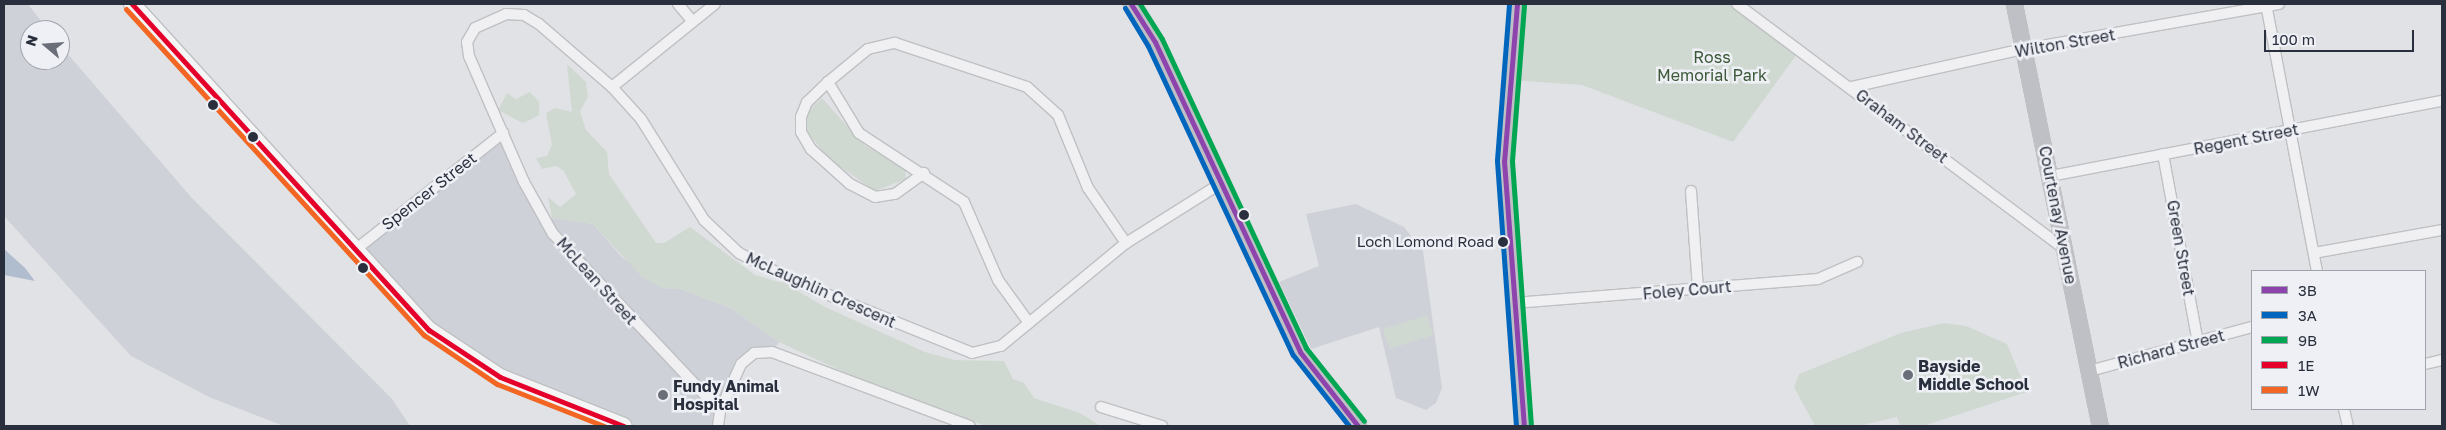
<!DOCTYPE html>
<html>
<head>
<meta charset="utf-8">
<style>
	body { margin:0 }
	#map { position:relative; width:2446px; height:430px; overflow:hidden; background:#e1e2e5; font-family:"Golos Text",sans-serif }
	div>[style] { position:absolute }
	.built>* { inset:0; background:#cfd1d8 }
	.green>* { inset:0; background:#d0d9d1 }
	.water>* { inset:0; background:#b0bdcf }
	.roads { filter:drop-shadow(1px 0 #bfc0c3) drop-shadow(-1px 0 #bfc0c3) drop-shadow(0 1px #bfc0c3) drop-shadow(0 -1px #bfc0c3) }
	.street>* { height:10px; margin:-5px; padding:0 5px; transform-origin:5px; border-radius:5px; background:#f0f0f2 }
	.secondary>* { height:15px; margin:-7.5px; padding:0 7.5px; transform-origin:7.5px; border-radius:7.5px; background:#bfc0c5 }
	.primary>* { height:16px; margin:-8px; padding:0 8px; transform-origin:8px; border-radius:8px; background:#f5f5f6 }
	.bus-1>* { height:5px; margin:-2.5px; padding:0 2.5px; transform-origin:2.5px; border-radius:2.5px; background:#8e44ad }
	.bus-2>* { height:5px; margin:-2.5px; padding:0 2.5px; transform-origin:2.5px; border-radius:2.5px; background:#0065bd }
	.bus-3>* { height:5px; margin:-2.5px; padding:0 2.5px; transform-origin:2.5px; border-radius:2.5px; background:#00a651 }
	.bus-4>* { height:5px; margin:-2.5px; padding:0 2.5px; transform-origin:2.5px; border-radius:2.5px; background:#e4002b }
	.bus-5>* { height:5px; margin:-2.5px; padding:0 2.5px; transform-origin:2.5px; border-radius:2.5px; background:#f26522 }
	.dots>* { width:14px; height:14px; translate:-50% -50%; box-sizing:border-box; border:2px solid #eef0f5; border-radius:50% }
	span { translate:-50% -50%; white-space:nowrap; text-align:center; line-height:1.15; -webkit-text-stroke:5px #eef0f5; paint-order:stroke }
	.bus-label { font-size:15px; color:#292f3d }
	.right { translate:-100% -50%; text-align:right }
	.street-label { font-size:16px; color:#292f3d }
	.park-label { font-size:16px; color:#3b5837 }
	.poi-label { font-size:16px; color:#292f3d; font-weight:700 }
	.left { translate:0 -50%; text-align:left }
	.frame { position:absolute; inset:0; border:5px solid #292f3d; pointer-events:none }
	.legend { position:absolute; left:2251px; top:270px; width:175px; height:140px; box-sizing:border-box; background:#eef0f5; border:1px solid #9fa3ab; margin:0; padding:6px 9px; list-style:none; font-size:15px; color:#292f3d }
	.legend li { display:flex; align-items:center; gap:10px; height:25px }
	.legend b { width:25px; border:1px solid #9fa3ab }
	.north { position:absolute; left:20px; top:20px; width:50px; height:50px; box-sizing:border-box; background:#eef0f5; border:1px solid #9fa3ab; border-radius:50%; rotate:288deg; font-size:14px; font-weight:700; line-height:20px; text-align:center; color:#292f3d }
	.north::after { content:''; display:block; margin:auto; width:18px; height:22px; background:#696e78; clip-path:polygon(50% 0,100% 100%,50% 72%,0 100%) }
	.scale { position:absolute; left:2264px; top:30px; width:150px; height:22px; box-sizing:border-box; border:2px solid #292f3d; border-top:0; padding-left:6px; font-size:15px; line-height:18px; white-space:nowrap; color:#292f3d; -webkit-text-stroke:4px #eef0f5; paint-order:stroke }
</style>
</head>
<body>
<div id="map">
	<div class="built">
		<div style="clip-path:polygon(4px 4px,28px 4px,48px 30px,30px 30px,30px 60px,60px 60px,60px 45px,191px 197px,392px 399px,410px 426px,284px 426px,209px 397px,131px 356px,4px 216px)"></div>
		<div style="clip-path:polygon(503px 133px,548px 223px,552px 218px,593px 224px,622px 257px,662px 288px,680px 289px,731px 308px,779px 342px,772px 352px,748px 356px,718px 426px,624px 426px,468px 360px,355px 250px)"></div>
		<div style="clip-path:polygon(1356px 204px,1404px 227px,1423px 251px,1442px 388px,1436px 403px,1426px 410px,1396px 398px,1379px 327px,1311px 349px,1279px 282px,1319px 266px,1306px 214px)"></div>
	</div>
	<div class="green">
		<div style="clip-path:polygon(1517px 4px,1737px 4px,1800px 50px,1733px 142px,1582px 85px,1510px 80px)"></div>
		<div style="clip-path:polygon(567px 64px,586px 82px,588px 97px,580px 111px,586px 130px,607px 152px,609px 174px,656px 243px,664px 243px,690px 227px,755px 275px,786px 284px,825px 307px,925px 352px,954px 360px,1004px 361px,1013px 379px,1024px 383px,1034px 398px,1080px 413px,1101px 426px,986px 426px,852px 376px,779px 342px,731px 308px,680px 289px,662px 288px,642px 277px,593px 224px,552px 218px,548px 197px,560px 207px,576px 194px,563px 170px,556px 166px,542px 169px,536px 158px,547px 156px,552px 145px,546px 113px,555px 108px,572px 112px)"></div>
		<div style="clip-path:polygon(530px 92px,539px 102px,539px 115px,532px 119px,523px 123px,498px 110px,507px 93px,516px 99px)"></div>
		<div style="clip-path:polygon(822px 98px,864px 145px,905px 169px,906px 179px,875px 191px,828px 158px,806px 130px,808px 111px)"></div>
		<div style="clip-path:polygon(1427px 315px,1433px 335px,1390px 349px,1383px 329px)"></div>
		<div style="clip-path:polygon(1944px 323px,1966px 326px,2007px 344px,2027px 392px,1923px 426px,1900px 426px,1897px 417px,1859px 426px,1815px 426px,1794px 387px,1799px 374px,1901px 333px)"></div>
	</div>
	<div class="water">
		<div style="clip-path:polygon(4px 249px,25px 268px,35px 281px,4px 275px)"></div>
	</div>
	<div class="roads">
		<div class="street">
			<div style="left:678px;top:4px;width:23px;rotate:50deg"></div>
			<div style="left:1737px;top:4px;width:409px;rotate:36.8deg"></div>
			<div style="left:2266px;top:4px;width:272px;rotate:79.2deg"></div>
			<div style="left:828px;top:82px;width:29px;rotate:136deg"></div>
			<div style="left:807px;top:102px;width:16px;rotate:112deg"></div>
			<div style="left:801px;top:117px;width:15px;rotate:90deg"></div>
			<div style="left:801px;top:132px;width:20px;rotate:60deg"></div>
			<div style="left:811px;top:149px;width:52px;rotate:41.9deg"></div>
			<div style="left:850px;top:184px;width:28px;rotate:27deg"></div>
			<div style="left:875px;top:197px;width:20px;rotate:-9deg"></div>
			<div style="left:895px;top:194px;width:36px;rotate:-36deg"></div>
			<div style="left:612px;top:87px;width:132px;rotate:-38.9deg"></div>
			<div style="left:1852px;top:87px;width:176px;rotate:-12.5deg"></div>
			<div style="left:2024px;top:49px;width:259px;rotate:-10deg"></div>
			<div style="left:2163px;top:154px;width:191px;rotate:79.5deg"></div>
			<div style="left:2051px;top:176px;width:398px;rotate:-10.9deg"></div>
			<div style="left:1691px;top:191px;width:98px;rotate:85.9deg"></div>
			<div style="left:355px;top:250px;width:189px;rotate:-38.3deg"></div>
			<div style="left:2314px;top:253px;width:130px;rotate:-10.2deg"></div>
			<div style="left:1514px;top:303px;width:305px;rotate:-4.5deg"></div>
			<div style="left:1818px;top:279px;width:43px;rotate:-23.6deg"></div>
			<div style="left:1029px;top:323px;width:53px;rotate:-125.8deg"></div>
			<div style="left:998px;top:280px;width:85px;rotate:-113.6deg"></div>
			<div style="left:964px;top:202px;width:126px;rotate:-146.7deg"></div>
			<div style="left:859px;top:133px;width:60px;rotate:-121.3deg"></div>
			<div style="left:828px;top:82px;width:52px;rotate:-39.5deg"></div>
			<div style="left:868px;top:49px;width:28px;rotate:-13deg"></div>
			<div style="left:895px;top:43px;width:139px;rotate:18.4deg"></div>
			<div style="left:1027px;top:87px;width:42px;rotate:42.1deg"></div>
			<div style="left:1058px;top:115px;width:79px;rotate:67.7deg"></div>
			<div style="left:1088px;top:188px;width:67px;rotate:55.4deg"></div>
			<div style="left:2425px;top:364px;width:17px;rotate:-13deg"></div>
			<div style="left:2089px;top:371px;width:169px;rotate:-15.1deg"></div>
			<div style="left:1101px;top:407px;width:64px;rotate:17.3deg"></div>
			<div style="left:2344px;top:409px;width:17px;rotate:77deg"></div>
			<div style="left:720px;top:411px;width:243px;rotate:-133.3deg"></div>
			<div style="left:553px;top:234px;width:60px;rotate:-119.1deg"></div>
			<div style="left:524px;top:182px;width:137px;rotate:-113.6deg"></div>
			<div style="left:469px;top:56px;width:14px;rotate:-98deg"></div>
			<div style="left:467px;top:42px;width:16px;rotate:-60deg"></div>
			<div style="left:475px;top:28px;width:34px;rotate:-24deg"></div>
			<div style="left:506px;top:14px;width:18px;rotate:3deg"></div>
			<div style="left:524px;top:15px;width:17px;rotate:31deg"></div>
			<div style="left:539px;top:24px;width:96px;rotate:40.8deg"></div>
			<div style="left:612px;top:87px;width:43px;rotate:47.8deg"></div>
			<div style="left:641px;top:119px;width:119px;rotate:58deg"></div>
			<div style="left:704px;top:220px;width:48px;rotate:43.3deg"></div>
			<div style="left:739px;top:253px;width:62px;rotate:27deg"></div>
			<div style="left:794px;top:281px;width:192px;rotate:22deg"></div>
			<div style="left:972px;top:353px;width:30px;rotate:-14deg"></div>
			<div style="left:1001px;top:346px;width:162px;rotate:-39.5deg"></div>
			<div style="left:1126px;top:243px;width:111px;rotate:-32.1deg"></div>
			<div style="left:718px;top:426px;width:15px;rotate:-82deg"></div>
			<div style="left:720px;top:411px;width:51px;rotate:-65.9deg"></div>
			<div style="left:741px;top:364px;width:17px;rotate:-40deg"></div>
			<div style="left:754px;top:353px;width:18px;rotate:-3deg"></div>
			<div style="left:772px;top:352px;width:211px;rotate:20.5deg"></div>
		</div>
		<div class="secondary">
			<div style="left:1131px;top:4px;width:45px;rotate:57.7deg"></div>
			<div style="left:1155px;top:42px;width:342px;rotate:64.9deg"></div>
			<div style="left:1300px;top:352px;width:94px;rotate:51.9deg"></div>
			<div style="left:1517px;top:4px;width:158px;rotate:94.7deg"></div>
			<div style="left:1504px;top:161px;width:266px;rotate:85.7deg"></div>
			<div style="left:2014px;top:4px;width:431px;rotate:78.5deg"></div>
		</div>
		<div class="primary">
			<div style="left:132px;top:4px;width:441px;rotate:47.7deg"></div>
			<div style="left:429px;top:330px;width:85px;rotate:33.5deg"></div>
			<div style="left:500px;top:377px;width:133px;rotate:21.6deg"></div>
		</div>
	</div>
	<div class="bus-1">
		<div style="left:1131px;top:4px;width:45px;rotate:57.7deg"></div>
		<div style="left:1155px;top:42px;width:342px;rotate:64.9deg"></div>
		<div style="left:1300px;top:352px;width:94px;rotate:51.9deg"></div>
		<div style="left:1517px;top:4px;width:158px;rotate:94.7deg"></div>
		<div style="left:1504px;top:161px;width:266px;rotate:85.7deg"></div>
	</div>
	<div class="bus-2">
		<div style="left:1509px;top:4px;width:157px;rotate:94.4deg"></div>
		<div style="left:1497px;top:161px;width:266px;rotate:85.9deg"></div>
		<div style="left:1125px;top:8px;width:44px;rotate:58.8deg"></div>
		<div style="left:1148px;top:46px;width:341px;rotate:64.9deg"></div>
		<div style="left:1293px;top:355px;width:90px;rotate:51.7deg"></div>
	</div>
	<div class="bus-3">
		<div style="left:1140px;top:4px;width:41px;rotate:57.8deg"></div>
		<div style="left:1162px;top:39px;width:341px;rotate:65deg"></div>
		<div style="left:1306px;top:348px;width:93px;rotate:51.5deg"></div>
		<div style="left:1524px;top:5px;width:156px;rotate:94.4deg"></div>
		<div style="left:1512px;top:161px;width:265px;rotate:85.9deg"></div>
	</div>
	<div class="bus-4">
		<div style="left:132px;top:4px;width:441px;rotate:47.7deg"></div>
		<div style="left:429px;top:330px;width:85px;rotate:33.5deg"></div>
		<div style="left:500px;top:377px;width:133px;rotate:21.6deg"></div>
	</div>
	<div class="bus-5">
		<div style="left:126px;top:9px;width:442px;rotate:47.6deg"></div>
		<div style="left:424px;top:335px;width:88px;rotate:33.9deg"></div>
		<div style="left:497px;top:384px;width:115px;rotate:21.4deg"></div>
	</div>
	<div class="dots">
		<div style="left:213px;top:105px;background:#292f3d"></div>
		<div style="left:253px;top:137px;background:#292f3d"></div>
		<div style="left:1244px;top:215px;background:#292f3d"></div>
		<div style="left:1503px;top:242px;background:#292f3d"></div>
		<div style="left:363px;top:268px;background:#292f3d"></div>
		<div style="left:1908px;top:375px;background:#696e78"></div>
		<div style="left:663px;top:395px;background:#696e78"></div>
	</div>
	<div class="bus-label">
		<span class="right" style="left:1494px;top:242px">Loch Lomond Road</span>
	</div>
	<div class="street-label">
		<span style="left:2065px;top:43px;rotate:-10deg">Wilton Street</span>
		<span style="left:1902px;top:126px;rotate:37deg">Graham Street</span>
		<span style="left:2246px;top:139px;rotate:-11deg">Regent Street</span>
		<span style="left:429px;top:191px;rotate:-38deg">Spencer Street</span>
		<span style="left:2058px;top:215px;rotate:79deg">Courtenay Avenue</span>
		<span style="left:2181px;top:248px;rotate:80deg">Green Street</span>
		<span style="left:597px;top:281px;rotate:48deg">McLean Street</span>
		<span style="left:821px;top:290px;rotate:24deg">McLaughlin Crescent</span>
		<span style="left:1687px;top:290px;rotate:-5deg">Foley Court</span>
		<span style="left:2171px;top:349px;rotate:-15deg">Richard Street</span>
	</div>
	<div class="park-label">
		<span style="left:1712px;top:66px">Ross<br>Memorial Park</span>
	</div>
	<div class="poi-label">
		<span class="left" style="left:1918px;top:375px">Bayside<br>Middle School</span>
		<span class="left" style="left:673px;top:395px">Fundy Animal<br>Hospital</span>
	</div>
	<div class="frame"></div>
	<ul class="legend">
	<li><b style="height:6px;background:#8e44ad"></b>3B</li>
	<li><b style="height:6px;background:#0065bd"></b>3A</li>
	<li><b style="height:6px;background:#00a651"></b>9B</li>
	<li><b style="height:6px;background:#e4002b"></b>1E</li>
	<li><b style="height:6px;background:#f26522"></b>1W</li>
	</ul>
	<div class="north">N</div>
	<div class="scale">100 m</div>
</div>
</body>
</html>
